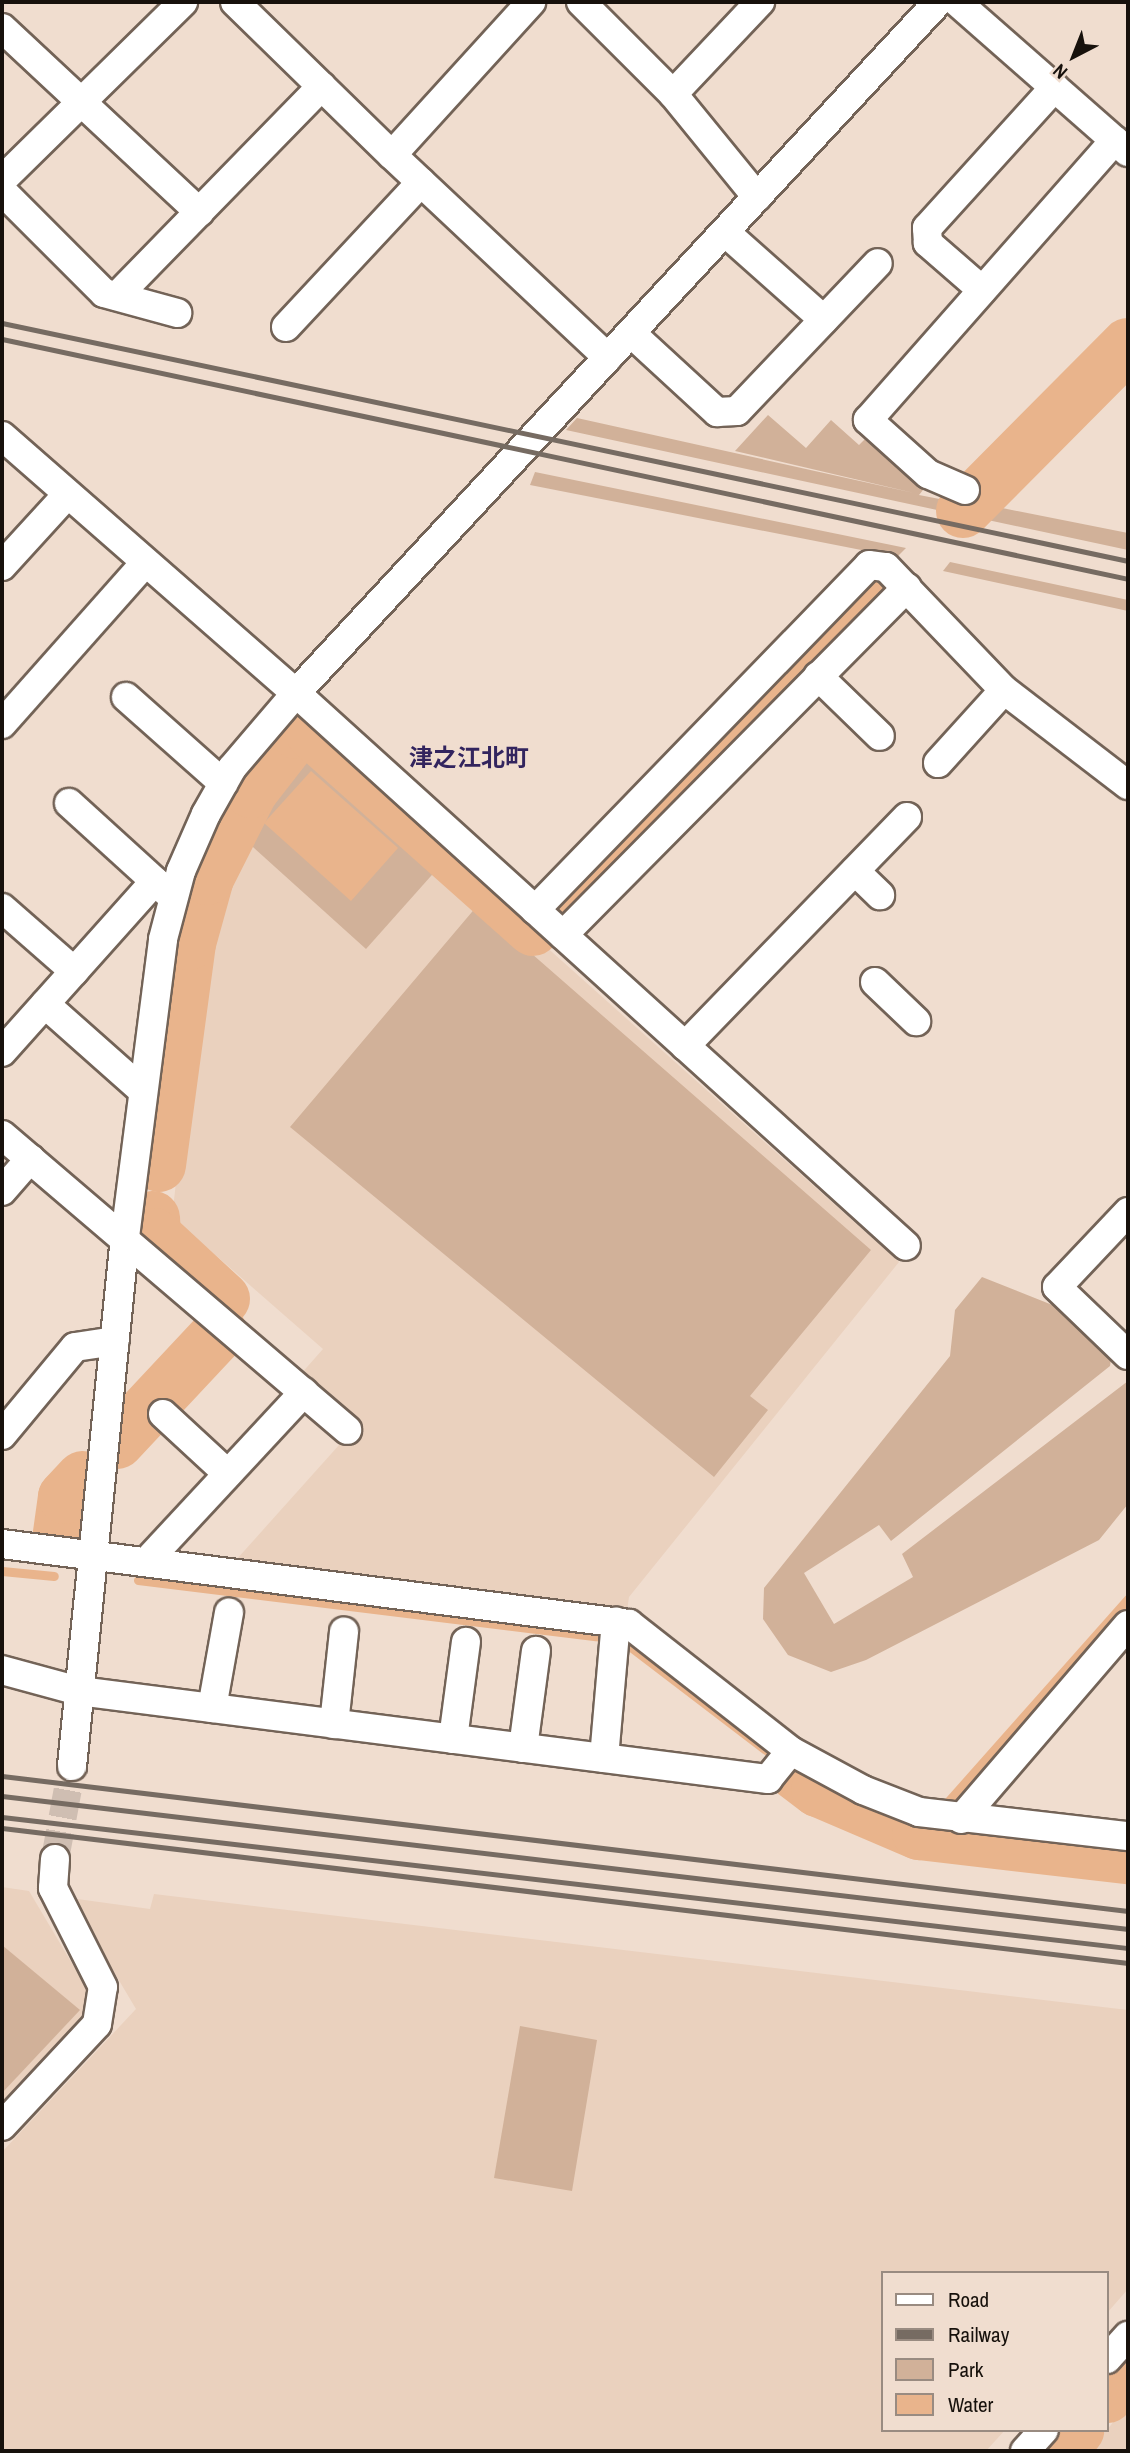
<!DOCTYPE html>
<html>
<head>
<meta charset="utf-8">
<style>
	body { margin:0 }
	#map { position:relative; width:1130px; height:2453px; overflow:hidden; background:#f0ddcf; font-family:"Archivo Narrow","Noto Sans JP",sans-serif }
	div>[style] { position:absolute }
	.built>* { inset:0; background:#ead1be }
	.green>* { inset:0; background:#d1b199 }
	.water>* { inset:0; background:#e9b48c }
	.stream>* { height:9px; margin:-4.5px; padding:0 4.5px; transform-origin:4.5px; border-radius:4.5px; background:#e9b48c }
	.river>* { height:54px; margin:-27px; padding:0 27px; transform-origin:27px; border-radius:27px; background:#e9b48c }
	.street-tunnel>* { height:28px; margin-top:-14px; transform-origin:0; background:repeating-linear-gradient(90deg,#cfbeb2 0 28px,transparent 0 42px) }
	.roads { filter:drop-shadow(2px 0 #736357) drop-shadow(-2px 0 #736357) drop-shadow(0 2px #736357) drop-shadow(0 -2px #736357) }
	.street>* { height:28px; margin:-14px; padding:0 14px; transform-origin:14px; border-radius:14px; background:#fff }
	.rail>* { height:5px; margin:-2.5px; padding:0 2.5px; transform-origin:2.5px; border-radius:2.5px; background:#766b62 }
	span { translate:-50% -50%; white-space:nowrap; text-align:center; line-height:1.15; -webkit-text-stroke:5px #f0ddcf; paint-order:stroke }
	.neighbourhood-label { font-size:24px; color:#32245e; font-weight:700 }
	.frame { position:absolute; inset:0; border:4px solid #17110c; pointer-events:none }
	.legend { position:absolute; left:881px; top:2271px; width:228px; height:161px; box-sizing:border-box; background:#f0ddcf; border:2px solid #998b81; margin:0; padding:9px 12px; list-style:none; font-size:21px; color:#17110c }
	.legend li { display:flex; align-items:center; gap:14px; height:35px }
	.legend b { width:35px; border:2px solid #998b81 }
	.north { position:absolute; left:1039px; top:21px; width:70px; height:70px; -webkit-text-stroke:5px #f0ddcf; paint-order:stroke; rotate:222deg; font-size:19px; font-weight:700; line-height:28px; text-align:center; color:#17110c }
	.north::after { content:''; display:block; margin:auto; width:24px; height:32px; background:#17110c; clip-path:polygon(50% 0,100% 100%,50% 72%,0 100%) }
</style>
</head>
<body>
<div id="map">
	<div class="built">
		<div style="clip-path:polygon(309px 735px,899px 1262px,629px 1597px,627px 1611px,236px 1560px,357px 1425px,300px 1375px,323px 1349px,172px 1217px,190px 1062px,181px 1061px,194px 943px,234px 830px,298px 737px)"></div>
		<div style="clip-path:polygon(2px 1887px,29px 1891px,89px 1992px,87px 2017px,2px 2107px)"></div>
		<div style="clip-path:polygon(154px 1894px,1128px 2010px,1128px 2289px,1107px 2313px,1107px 2273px,883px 2273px,883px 2430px,1005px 2430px,986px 2451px,2px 2451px,2px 2152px,136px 2009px,70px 1898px,150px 1909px)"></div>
		<div style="clip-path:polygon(1128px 2403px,1128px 2451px,1084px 2451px,1107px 2430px)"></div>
	</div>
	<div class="green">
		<div style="clip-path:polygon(768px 415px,806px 448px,831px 420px,859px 445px,866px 438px,923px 490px,919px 495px,960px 503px,951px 513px,566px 430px,577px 418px,914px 493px,735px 451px)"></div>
		<div style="clip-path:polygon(535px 472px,906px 548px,897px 557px,530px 485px)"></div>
		<div style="clip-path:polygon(982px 504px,1128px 533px,1128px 550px,969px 516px)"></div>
		<div style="clip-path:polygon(950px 562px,1128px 600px,1128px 611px,943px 571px)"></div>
		<div style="clip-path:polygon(309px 735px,447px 858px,366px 949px,234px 830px,260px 790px)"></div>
		<div style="clip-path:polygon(477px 906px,871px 1250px,750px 1396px,768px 1410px,714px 1477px,290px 1127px)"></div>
		<div style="clip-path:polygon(982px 1277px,1070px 1312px,1112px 1353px,1110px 1366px,891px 1541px,879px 1525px,804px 1573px,834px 1624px,913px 1577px,902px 1554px,1128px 1381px,1128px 1504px,1099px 1540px,866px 1660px,831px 1672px,788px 1655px,763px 1619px,764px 1588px,950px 1356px,955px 1310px)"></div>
		<div style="clip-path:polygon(2px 1945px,80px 2010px,2px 2093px)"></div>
		<div style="clip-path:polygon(520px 2026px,597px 2040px,572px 2191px,494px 2178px)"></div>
	</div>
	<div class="water">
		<div style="clip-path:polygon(311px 771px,398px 848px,351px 901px,264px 823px)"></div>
	</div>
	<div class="stream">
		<div style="left:2px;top:1571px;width:52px;rotate:5.5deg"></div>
		<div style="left:138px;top:1580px;width:461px;rotate:7deg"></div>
		<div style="left:596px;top:1636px;width:33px;rotate:16deg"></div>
		<div style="left:628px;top:1645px;width:190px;rotate:37.3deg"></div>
		<div style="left:945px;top:1805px;width:276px;rotate:-48.4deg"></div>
	</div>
	<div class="river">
		<div style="left:963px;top:511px;width:234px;rotate:-45.2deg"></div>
		<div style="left:737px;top:734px;width:205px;rotate:-46.2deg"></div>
		<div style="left:561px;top:913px;width:207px;rotate:-45.2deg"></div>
		<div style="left:159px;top:1165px;width:224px;rotate:-82.3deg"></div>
		<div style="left:189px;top:943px;width:67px;rotate:-74.5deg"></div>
		<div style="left:207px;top:878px;width:97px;rotate:-63.2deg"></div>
		<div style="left:251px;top:791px;width:75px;rotate:-52.1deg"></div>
		<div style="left:297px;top:732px;width:15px"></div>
		<div style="left:312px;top:732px;width:296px;rotate:41.7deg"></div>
		<div style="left:153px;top:1218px;width:17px;rotate:87deg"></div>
		<div style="left:154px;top:1235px;width:94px;rotate:42.8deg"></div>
		<div style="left:117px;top:1442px;width:151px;rotate:-46.9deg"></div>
		<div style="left:59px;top:1540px;width:43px;rotate:-82.1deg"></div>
		<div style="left:65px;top:1497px;width:26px;rotate:-47deg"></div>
		<div style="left:790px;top:1769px;width:35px;rotate:37deg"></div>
		<div style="left:818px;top:1790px;width:110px;rotate:23.1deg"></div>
		<div style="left:919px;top:1833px;width:210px;rotate:6.6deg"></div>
		<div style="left:1107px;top:2396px;width:32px;rotate:-49deg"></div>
		<div style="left:1059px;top:2451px;width:28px;rotate:-49deg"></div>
	</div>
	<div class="street-tunnel">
		<div style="left:55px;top:1859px;width:95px;rotate:-79.6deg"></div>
	</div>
	<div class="roads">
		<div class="street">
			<div style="left:235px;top:2px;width:219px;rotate:44.3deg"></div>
			<div style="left:392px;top:155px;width:207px;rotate:-47.7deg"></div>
			<div style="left:581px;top:2px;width:130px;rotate:45deg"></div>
			<div style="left:673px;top:94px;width:133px;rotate:50.8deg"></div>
			<div style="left:957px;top:2px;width:227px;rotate:41.3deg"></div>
			<div style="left:2px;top:28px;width:270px;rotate:43deg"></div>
			<div style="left:673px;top:94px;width:127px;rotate:-46.6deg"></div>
			<div style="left:392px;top:155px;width:296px;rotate:43.2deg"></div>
			<div style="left:2px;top:180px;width:254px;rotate:-44.5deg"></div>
			<div style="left:2px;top:191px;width:144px;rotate:45deg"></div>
			<div style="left:104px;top:293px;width:76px;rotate:15.3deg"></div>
			<div style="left:725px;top:232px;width:132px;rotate:41.6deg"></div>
			<div style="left:982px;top:290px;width:72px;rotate:-139deg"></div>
			<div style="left:928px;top:243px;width:15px;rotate:-94deg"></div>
			<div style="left:927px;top:228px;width:190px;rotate:-47.8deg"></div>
			<div style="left:117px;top:296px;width:293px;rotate:-45.7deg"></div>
			<div style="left:286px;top:327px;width:198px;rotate:-47deg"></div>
			<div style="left:631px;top:333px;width:117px;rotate:42.6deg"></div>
			<div style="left:717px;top:412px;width:20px;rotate:-3deg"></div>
			<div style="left:737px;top:411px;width:204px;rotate:-46.4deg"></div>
			<div style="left:2px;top:436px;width:390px;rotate:41.2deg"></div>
			<div style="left:296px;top:693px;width:823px;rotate:42.19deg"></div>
			<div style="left:965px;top:490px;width:40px;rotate:-156.6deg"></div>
			<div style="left:928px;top:474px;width:81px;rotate:-138deg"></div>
			<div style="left:868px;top:420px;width:373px;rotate:-48.6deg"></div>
			<div style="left:2px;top:566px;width:95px;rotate:-47.6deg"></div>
			<div style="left:818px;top:676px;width:86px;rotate:44.1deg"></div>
			<div style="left:126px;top:697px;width:130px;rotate:41.6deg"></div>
			<div style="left:2px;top:724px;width:215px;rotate:-48.4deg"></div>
			<div style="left:938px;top:763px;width:98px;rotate:-47.9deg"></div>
			<div style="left:69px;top:803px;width:134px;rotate:42.3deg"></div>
			<div style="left:855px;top:871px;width:35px;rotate:44deg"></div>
			<div style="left:2px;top:908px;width:96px;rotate:41.2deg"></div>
			<div style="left:535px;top:910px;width:480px;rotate:-45.9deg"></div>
			<div style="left:869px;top:565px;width:17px;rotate:7deg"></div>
			<div style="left:886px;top:567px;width:170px;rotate:46.2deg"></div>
			<div style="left:1004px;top:690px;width:156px;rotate:37.5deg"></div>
			<div style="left:563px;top:935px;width:489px;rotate:-45.3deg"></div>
			<div style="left:875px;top:982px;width:57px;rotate:43.6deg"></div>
			<div style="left:45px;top:1004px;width:130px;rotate:41.6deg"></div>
			<div style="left:685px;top:1046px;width:319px;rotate:-45.9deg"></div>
			<div style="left:2px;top:1052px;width:229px;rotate:-48.2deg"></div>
			<div style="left:2px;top:1135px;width:454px;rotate:40.5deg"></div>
			<div style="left:2px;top:1191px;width:43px;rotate:-48.8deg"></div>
			<div style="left:1128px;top:1212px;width:103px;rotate:133.4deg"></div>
			<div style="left:1057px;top:1287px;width:98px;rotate:43.8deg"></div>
			<div style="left:163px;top:1414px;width:88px;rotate:42.7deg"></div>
			<div style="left:2px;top:1435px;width:114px;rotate:-50.3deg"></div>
			<div style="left:75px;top:1347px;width:40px;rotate:-8.5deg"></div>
			<div style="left:2px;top:1544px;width:632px;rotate:7.27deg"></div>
			<div style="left:629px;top:1624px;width:206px;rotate:38.1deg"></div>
			<div style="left:791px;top:1751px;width:82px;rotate:28.4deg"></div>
			<div style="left:863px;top:1790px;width:60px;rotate:21.4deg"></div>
			<div style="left:919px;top:1812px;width:210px;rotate:6.6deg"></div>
			<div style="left:148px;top:1560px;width:229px;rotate:-47.1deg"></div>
			<div style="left:2px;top:1670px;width:80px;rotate:15.3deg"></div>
			<div style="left:79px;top:1691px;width:695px;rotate:7.28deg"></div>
			<div style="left:768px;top:1779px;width:36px;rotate:-51deg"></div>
			<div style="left:212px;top:1708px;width:97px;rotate:-79.9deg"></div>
			<div style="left:334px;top:1724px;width:93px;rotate:-83.8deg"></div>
			<div style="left:453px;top:1739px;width:98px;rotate:-82.4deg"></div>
			<div style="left:523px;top:1748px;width:98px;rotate:-82.4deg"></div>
			<div style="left:604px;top:1758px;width:137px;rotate:-85deg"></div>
			<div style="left:72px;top:1766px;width:532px;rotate:-84.28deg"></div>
			<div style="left:125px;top:1237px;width:300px;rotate:-82.7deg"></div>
			<div style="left:163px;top:939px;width:70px;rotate:-75.2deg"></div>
			<div style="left:181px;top:871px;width:62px;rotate:-66.3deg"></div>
			<div style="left:206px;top:814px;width:53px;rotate:-60.5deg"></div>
			<div style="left:232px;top:768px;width:99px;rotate:-49.5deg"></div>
			<div style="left:296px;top:693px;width:943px;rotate:-47.11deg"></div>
			<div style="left:961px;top:1819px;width:256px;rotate:-49.3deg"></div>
			<div style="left:2px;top:2126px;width:139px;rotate:-47deg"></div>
			<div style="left:97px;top:2024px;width:37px;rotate:-81deg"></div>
			<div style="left:103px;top:1987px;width:111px;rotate:-116.8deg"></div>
			<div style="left:53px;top:1888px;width:29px;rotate:-86deg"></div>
			<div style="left:1107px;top:2359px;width:31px;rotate:-48deg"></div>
			<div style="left:1025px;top:2451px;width:28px;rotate:-48deg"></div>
		</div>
	</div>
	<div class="rail">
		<div style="left:2px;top:323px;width:1151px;rotate:11.93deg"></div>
		<div style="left:2px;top:339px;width:1151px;rotate:12.03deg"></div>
		<div style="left:2px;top:1776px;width:1134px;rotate:6.84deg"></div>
		<div style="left:2px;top:1796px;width:1134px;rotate:6.74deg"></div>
		<div style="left:2px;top:1817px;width:1134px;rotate:6.64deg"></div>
		<div style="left:2px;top:1828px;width:1134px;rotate:6.84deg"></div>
	</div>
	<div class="neighbourhood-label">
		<span style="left:469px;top:758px">津之江北町</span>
	</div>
	<div class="frame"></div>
	<ul class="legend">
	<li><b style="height:9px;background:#fff"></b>Road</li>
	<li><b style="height:9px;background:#766b62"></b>Railway</li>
	<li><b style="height:19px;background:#d1b199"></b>Park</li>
	<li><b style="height:19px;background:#e9b48c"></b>Water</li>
	</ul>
	<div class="north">N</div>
</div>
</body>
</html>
